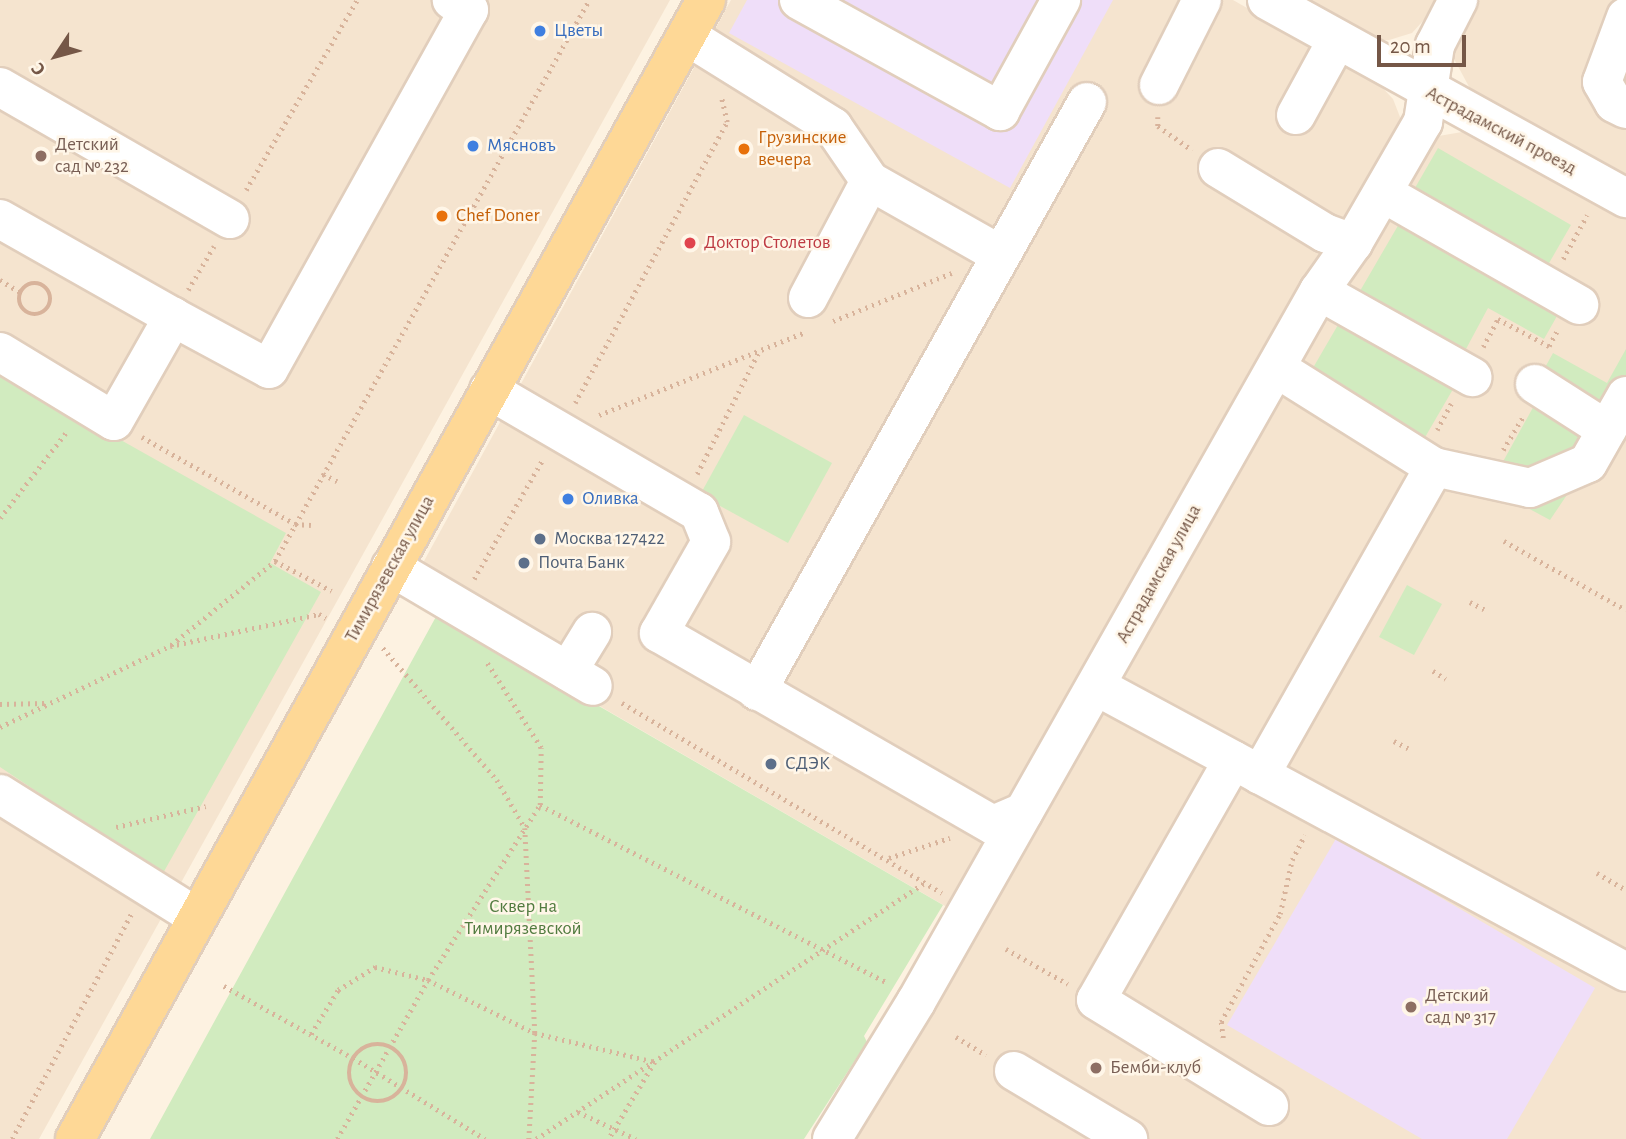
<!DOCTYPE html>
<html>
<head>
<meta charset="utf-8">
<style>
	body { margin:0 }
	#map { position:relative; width:1626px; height:1139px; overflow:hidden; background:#fdf2e1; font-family:"Alegreya Sans",sans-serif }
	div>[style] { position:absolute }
	.residential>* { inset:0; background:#f5e4cf }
	.education>* { inset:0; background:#efdef9 }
	.green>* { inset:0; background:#d1ebbf }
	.path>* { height:4.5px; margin-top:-2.25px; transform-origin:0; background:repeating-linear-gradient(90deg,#d8b39b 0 2px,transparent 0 7px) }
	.path>.ring { margin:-2.25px; padding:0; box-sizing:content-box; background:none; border:4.5px solid #d8b39b; border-radius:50% }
	.roads { filter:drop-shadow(2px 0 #e1cebc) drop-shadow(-2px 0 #e1cebc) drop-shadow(0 2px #e1cebc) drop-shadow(0 -2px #e1cebc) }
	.minor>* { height:38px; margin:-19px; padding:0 19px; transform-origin:19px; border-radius:19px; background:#fff }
	.major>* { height:38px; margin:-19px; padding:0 19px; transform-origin:19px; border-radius:19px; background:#fed896 }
	.dots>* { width:19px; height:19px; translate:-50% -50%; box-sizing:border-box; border:4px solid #fff6e8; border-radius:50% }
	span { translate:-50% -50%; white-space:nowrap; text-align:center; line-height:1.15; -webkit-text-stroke:5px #fff6e8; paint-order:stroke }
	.shop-label { font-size:19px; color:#366cbe }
	.left { translate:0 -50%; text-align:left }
	.street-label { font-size:19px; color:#755747 }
	.food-label { font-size:19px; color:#c56008 }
	.education-label { font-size:19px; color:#785e54 }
	.health-label { font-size:19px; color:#be3a42 }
	.service-label { font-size:19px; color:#4e5e75 }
	.park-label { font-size:19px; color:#517b3f }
	.north { position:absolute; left:21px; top:21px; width:70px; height:70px; -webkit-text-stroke:5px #fff6e8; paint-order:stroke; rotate:234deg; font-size:19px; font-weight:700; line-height:28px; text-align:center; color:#755747 }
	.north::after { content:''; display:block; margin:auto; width:24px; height:32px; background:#755747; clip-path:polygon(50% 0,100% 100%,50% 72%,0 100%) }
	.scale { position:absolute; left:1377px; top:35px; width:89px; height:32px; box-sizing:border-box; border:4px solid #755747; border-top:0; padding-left:9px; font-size:21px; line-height:24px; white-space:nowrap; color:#755747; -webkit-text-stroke:5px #fff6e8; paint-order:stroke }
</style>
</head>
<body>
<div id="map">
	<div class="residential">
		<div style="clip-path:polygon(0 0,670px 0,39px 1139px,0 1139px)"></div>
		<div style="clip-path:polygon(731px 0,1233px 0,1378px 83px,1393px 99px,1400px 117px,1400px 127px,952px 910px,406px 594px)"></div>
		<div style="clip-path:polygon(1297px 0,1442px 0,1412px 33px,1389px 40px,1374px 40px)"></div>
		<div style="clip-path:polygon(1480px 0,1626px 0,1626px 182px,1474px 96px,1453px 57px)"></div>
		<div style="clip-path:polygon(1462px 132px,1477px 136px,1626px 216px,1626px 1139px,857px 1139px,1421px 146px,1433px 137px)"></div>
	</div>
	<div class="education">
		<div style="clip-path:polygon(747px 0,1113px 0,1010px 188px,729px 33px)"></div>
		<div style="clip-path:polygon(1337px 837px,1595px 988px,1507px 1139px,1422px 1139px,1227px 1025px)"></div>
	</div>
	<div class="green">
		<div style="clip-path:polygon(1438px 148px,1571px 225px,1541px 277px,1408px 200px)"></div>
		<div style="clip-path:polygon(1403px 217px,1561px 309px,1544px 339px,1488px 308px,1459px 362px,1353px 303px)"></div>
		<div style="clip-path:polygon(1342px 318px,1456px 384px,1424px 439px,1310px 373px)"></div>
		<div style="clip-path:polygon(1626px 349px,1626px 387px,1605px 424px,1537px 382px,1553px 353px,1607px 383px)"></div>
		<div style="clip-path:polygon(0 372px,286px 533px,270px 563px,321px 592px,162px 875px,0 767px)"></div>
		<div style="clip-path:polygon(1541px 393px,1601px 431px,1526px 485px,1500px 467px)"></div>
		<div style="clip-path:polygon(744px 415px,832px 463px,788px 543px,700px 495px)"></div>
		<div style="clip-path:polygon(1583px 471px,1550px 520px,1485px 485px)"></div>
		<div style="clip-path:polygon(1407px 585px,1442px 604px,1414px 655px,1379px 637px)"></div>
		<div style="clip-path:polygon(438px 613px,943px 905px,864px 1036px,867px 1042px,804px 1139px,150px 1139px)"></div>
	</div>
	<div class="path">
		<div style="left:1158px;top:117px;width:9px;rotate:90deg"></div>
		<div style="left:1158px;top:126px;width:42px;rotate:35.2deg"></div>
		<div style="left:246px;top:190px;width:220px;rotate:-59.7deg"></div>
		<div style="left:1563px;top:259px;width:50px;rotate:-61.4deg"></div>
		<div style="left:0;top:280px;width:23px;rotate:31deg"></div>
		<div class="ring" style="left:19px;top:283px;width:27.5px;height:27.5px"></div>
		<div style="left:188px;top:290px;width:51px;rotate:-59.4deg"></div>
		<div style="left:833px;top:321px;width:128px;rotate:-22deg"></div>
		<div style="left:1483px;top:347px;width:32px;rotate:-62deg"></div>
		<div style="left:1498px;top:319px;width:58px;rotate:27.9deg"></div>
		<div style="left:1549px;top:346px;width:17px;rotate:-62deg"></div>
		<div style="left:575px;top:403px;width:319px;rotate:-61.6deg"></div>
		<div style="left:727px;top:122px;width:26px;rotate:-103deg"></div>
		<div style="left:599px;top:415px;width:222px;rotate:-21.9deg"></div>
		<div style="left:1437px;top:430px;width:30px;rotate:-62deg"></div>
		<div style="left:142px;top:437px;width:176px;rotate:29.6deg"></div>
		<div style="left:295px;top:524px;width:16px;rotate:4deg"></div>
		<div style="left:1503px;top:450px;width:41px;rotate:-59deg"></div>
		<div style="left:323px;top:474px;width:16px;rotate:27deg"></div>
		<div style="left:697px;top:474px;width:138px;rotate:-63.2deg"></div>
		<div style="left:0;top:518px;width:111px;rotate:-52.3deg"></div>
		<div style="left:1504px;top:541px;width:140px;rotate:29.5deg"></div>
		<div style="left:275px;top:561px;width:64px;rotate:27.8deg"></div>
		<div style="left:474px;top:579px;width:138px;rotate:-60.1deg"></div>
		<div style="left:1470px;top:602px;width:16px;rotate:27deg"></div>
		<div style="left:171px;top:645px;width:134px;rotate:-38.9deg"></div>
		<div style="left:275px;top:561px;width:643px;rotate:-60.76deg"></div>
		<div style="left:383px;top:648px;width:174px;rotate:49.2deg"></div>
		<div style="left:497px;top:780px;width:56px;rotate:59.7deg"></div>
		<div style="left:525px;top:828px;width:205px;rotate:87.2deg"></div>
		<div style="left:535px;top:1033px;width:106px;rotate:93.2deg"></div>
		<div style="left:1433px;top:671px;width:15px;rotate:32deg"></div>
		<div style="left:622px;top:703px;width:372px;rotate:30.7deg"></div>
		<div style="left:0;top:704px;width:45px;rotate:-1.3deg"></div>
		<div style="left:0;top:727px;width:188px;rotate:-25.5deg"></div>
		<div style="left:170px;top:646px;width:152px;rotate:-12.1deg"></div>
		<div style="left:319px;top:614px;width:8px;rotate:30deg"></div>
		<div style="left:1394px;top:741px;width:16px;rotate:27deg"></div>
		<div style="left:540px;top:805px;width:391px;rotate:27.1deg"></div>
		<div style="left:116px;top:827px;width:92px;rotate:-13.1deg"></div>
		<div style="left:889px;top:858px;width:64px;rotate:-18.2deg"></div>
		<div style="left:1597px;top:873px;width:34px;rotate:30deg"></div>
		<div style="left:1006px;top:949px;width:71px;rotate:29.4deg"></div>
		<div style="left:224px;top:986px;width:148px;rotate:29.2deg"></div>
		<div style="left:353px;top:1058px;width:155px;rotate:31.5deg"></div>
		<div style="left:311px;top:1034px;width:52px;rotate:-58.5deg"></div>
		<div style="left:338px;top:990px;width:44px;rotate:-31.9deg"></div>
		<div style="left:375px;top:967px;width:55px;rotate:13.8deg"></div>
		<div style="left:428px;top:980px;width:119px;rotate:26.4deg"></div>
		<div style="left:535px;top:1033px;width:123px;rotate:13.6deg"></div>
		<div style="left:655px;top:1062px;width:90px;rotate:120.9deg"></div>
		<div style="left:956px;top:1037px;width:35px;rotate:31deg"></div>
		<div style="left:1223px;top:1038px;width:16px;rotate:-97deg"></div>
		<div style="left:1221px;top:1022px;width:123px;rotate:-61.4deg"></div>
		<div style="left:1280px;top:914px;width:55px;rotate:-77.5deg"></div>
		<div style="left:1292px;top:860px;width:28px;rotate:-63deg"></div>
		<div class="ring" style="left:349px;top:1044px;width:53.5px;height:53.5px"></div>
		<div style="left:578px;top:1112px;width:64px;rotate:25deg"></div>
		<div style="left:12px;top:1139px;width:255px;rotate:-62.1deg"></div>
		<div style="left:337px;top:1139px;width:183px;rotate:-60.2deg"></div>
		<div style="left:428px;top:980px;width:208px;rotate:-57.4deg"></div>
		<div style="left:540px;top:805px;width:57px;rotate:-89deg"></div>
		<div style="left:541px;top:748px;width:101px;rotate:-122.4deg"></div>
		<div style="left:536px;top:1139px;width:467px;rotate:-33.4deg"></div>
	</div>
	<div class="roads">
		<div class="minor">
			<div style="left:799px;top:0;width:230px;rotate:28.9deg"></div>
			<div style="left:1000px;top:111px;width:127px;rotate:-61.2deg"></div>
			<div style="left:1267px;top:0;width:410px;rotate:28.9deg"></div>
			<div style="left:1626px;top:17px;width:69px;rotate:110.3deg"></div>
			<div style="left:1602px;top:82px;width:24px;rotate:60deg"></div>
			<div style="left:1614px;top:103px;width:13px;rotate:27deg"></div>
			<div style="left:687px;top:36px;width:172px;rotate:31.9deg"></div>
			<div style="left:833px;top:127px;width:65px;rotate:55.6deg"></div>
			<div style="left:870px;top:181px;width:148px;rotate:29.5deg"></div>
			<div style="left:1159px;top:85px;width:95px;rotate:-63.2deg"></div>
			<div style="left:0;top:87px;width:265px;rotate:29.9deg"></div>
			<div style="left:1296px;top:115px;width:85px;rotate:-61.3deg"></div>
			<div style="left:1218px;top:168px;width:125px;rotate:31.3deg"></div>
			<div style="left:1325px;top:233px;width:30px;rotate:20deg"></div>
			<div style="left:1383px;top:193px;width:226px;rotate:29.7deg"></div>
			<div style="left:0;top:219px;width:199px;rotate:29.5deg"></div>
			<div style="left:1319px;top:291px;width:176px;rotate:29.3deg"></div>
			<div style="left:808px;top:298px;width:132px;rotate:-62.1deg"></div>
			<div style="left:0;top:352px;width:133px;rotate:31.2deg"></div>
			<div style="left:114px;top:421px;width:120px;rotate:-60.4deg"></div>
			<div style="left:173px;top:317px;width:109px;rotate:28.4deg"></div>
			<div style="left:269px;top:369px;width:411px;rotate:-60.9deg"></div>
			<div style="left:469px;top:10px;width:20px;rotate:-150deg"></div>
			<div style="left:1535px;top:384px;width:85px;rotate:32.6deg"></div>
			<div style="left:489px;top:390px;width:243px;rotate:30.2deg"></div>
			<div style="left:699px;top:512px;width:32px;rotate:68deg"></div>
			<div style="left:711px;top:542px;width:105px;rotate:119.7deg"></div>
			<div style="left:659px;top:633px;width:385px;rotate:29.9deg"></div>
			<div style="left:993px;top:825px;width:33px;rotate:-23deg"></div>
			<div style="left:1434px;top:467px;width:98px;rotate:12.3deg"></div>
			<div style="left:1530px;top:488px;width:63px;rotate:-23.3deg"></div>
			<div style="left:1588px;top:463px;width:77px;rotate:-60.4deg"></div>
			<div style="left:391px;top:567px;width:234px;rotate:30.5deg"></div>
			<div style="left:568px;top:671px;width:46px;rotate:-58.4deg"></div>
			<div style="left:1096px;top:686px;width:602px;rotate:28.35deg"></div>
			<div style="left:757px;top:691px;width:675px;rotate:-60.74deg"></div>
			<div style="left:1233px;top:760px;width:276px;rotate:119.7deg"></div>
			<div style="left:1096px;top:1000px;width:203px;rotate:31.5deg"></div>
			<div style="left:1260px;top:775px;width:354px;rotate:-60.5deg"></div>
			<div style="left:1434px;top:467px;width:186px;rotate:-147.9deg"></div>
			<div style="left:0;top:794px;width:232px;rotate:32deg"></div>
			<div style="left:1014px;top:1071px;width:133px;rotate:30.8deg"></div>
			<div style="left:832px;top:1139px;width:161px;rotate:-58.5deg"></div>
			<div style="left:916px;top:1002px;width:817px;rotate:-60.46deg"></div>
			<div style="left:1319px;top:291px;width:59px;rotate:-54.7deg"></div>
			<div style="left:1353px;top:243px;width:140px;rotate:-60deg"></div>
			<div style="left:1423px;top:122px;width:78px;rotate:-81.1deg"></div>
			<div style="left:1435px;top:45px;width:51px;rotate:-62.9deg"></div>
		</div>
		<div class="major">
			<div style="left:75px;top:1139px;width:1302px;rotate:-61.01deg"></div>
		</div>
	</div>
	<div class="dots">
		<div style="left:540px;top:31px;background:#3f7fe0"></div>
		<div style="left:473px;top:146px;background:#3f7fe0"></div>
		<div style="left:744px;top:149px;background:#e8710a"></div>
		<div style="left:41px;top:156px;background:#8d6e63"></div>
		<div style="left:442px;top:216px;background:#e8710a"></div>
		<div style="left:690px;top:243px;background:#e0444e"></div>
		<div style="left:568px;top:499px;background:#3f7fe0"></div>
		<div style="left:540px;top:539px;background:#5c6f8a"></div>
		<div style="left:524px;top:563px;background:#5c6f8a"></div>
		<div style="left:771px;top:764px;background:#5c6f8a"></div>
		<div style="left:1411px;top:1007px;background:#8d6e63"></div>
		<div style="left:1096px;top:1068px;background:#8d6e63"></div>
	</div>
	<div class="shop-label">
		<span class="left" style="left:554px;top:31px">Цветы</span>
		<span class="left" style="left:487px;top:146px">Мясновъ</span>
		<span class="left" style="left:582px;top:499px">Оливка</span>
	</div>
	<div class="street-label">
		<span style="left:1501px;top:131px;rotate:28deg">Астрадамский проезд</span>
		<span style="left:390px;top:569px;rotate:-61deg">Тимирязевская улица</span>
		<span style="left:1159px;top:574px;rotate:-61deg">Астрадамская улица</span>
	</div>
	<div class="food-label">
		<span class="left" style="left:758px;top:149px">Грузинские<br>вечера</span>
		<span class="left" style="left:456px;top:216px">Chef Doner</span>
	</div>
	<div class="education-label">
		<span class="left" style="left:55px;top:156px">Детский<br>сад № 232</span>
		<span class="left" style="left:1425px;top:1007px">Детский<br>сад № 317</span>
		<span class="left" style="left:1110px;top:1068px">Бемби-клуб</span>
	</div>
	<div class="health-label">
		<span class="left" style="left:704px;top:243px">Доктор Столетов</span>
	</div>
	<div class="service-label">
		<span class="left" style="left:554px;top:539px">Москва 127422</span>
		<span class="left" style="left:538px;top:563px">Почта Банк</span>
		<span class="left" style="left:785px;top:764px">СДЭК</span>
	</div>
	<div class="park-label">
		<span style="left:523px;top:918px">Сквер на<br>Тимирязевской</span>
	</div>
	<div class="north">С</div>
	<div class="scale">20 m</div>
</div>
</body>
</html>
